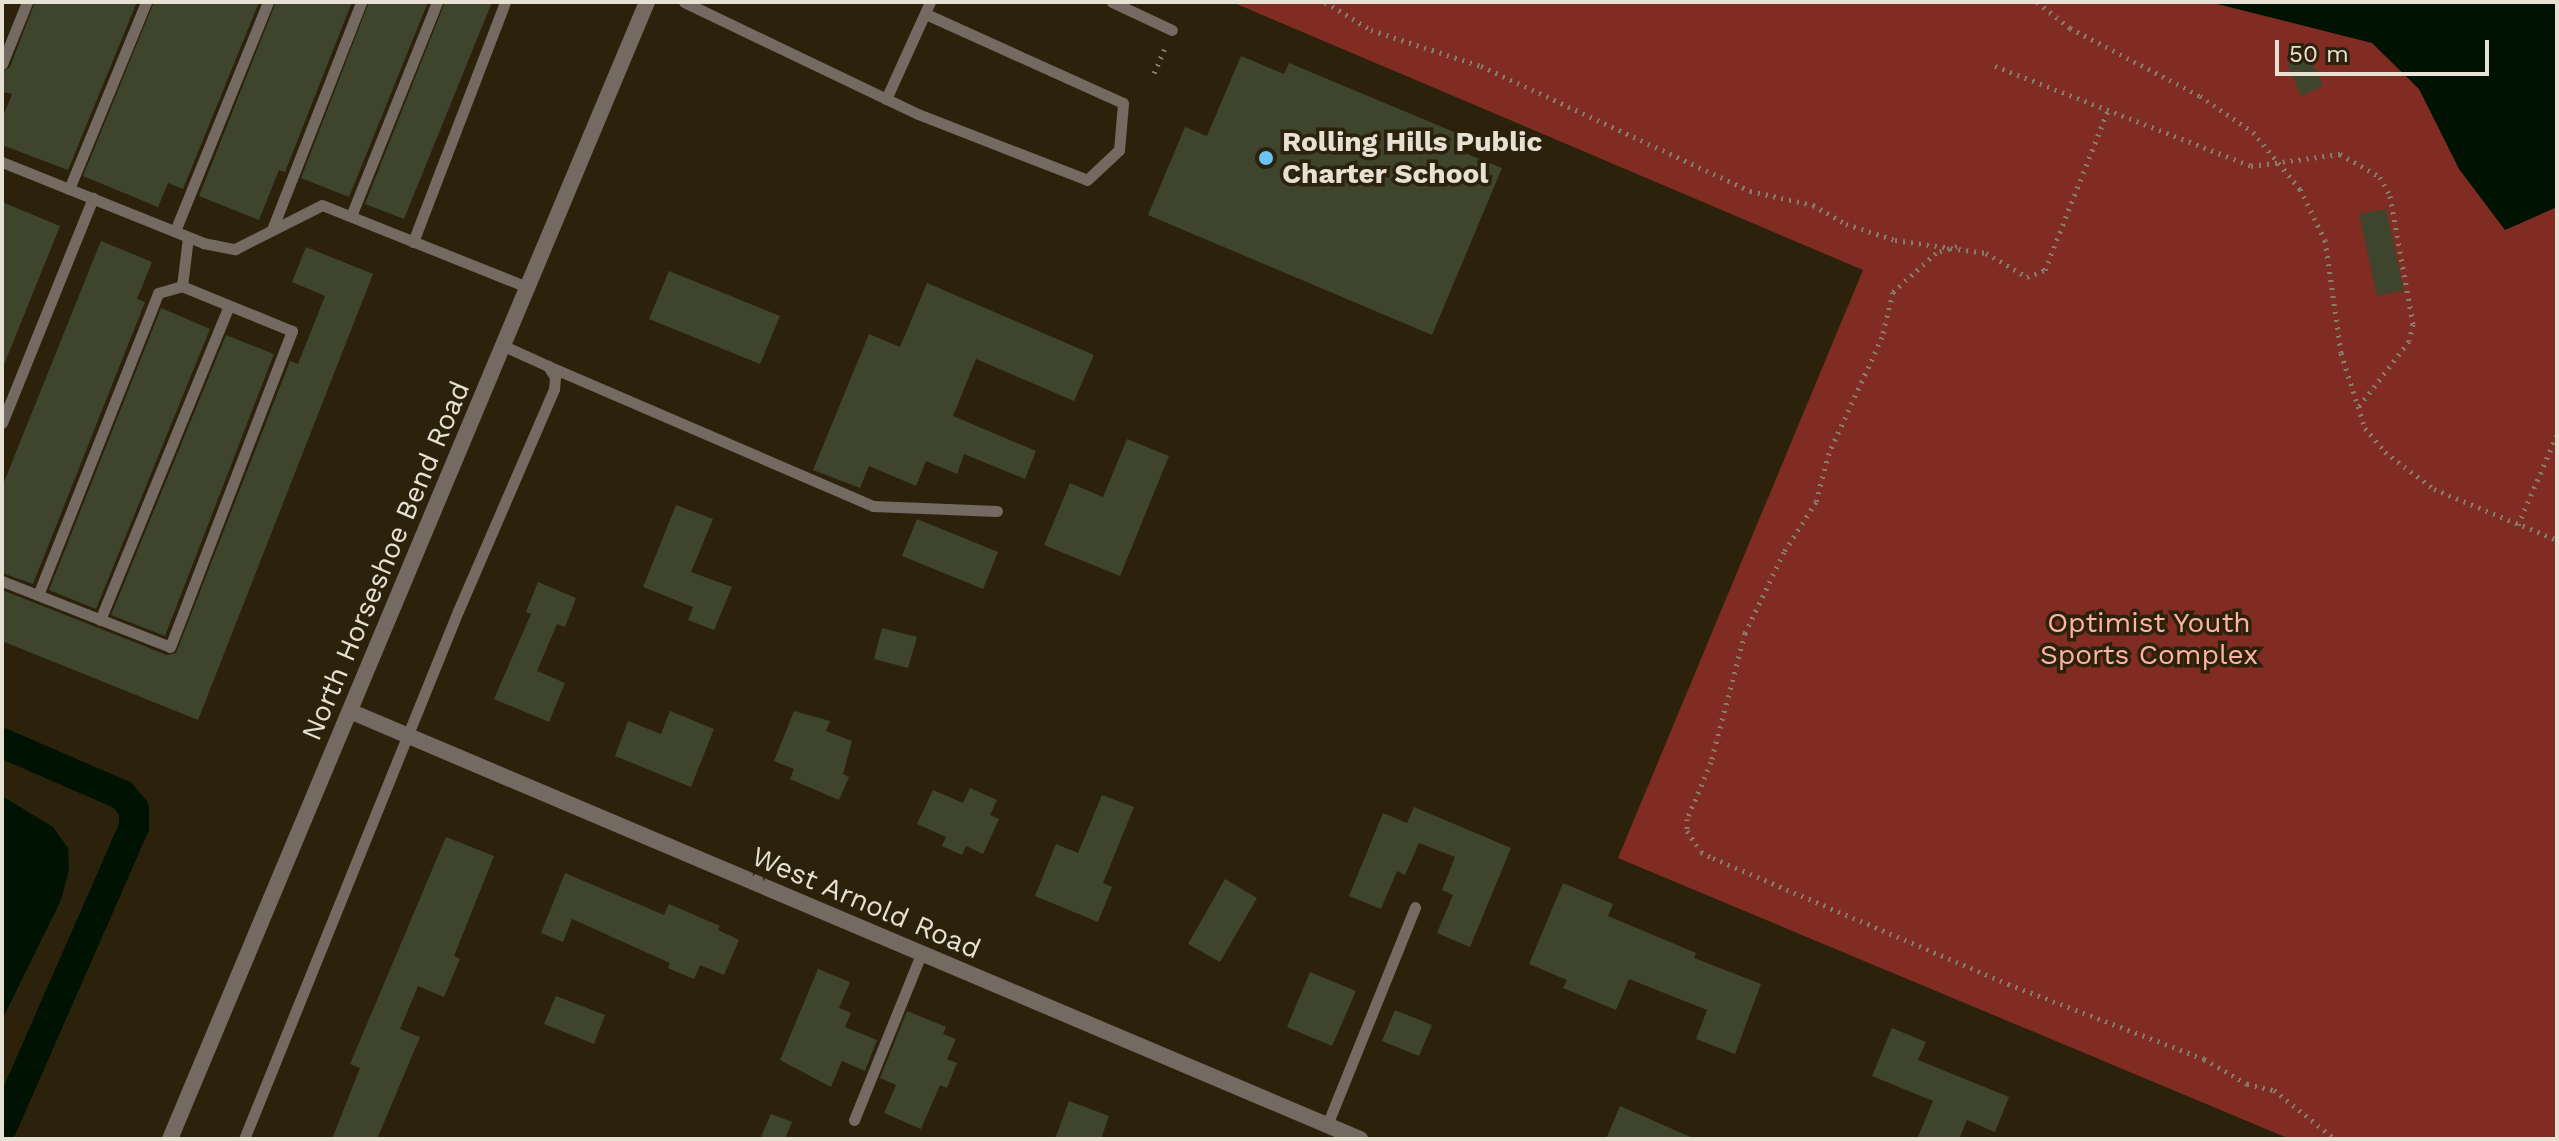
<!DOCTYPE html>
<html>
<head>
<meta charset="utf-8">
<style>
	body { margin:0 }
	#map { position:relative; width:2559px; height:1141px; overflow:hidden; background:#2c220c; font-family:"Work Sans",sans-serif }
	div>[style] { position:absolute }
	.green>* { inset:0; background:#802c22 }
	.water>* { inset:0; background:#001201 }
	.canal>* { height:30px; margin:-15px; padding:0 15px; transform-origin:15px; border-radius:15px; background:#001201 }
	.building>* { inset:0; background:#3f442c }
	.path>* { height:5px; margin-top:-2.5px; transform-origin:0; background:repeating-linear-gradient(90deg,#867e6c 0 2px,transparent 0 8px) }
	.service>* { height:11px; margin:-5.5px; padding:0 5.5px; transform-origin:5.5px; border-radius:5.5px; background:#746a62 }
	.minor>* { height:16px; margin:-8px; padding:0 8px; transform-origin:8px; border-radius:8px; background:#746a62 }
	.tertiary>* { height:16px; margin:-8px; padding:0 8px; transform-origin:8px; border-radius:8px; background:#746a62 }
	.dots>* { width:22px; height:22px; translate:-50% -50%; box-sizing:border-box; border:4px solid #2c220c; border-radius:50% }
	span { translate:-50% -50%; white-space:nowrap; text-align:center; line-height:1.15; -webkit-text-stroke:7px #2c220c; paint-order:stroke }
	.poi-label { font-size:28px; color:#e7e1d4; font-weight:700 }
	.left { translate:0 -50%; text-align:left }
	.street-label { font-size:28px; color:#e7e1d4 }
	.park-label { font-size:28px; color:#ffb2a5 }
	.frame { position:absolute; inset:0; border:4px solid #e7e1d4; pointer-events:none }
	.scale { position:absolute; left:2275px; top:40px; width:214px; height:36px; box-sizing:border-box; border:4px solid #e7e1d4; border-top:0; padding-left:10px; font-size:24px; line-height:28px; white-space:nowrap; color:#e7e1d4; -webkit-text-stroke:6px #2c220c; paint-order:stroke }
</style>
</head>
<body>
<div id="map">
	<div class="green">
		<div style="clip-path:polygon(1232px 2px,2557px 2px,2557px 1139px,2290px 1139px,1618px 858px,1863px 270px)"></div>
	</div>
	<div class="water">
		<div style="clip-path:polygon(2209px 2px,2557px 2px,2557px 207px,2505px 230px,2459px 169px,2419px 89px,2372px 43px)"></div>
		<div style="clip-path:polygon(2px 796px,53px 827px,68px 848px,69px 870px,61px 900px,2px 1020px)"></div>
	</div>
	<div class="canal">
		<div style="left:2px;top:743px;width:131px;rotate:23.4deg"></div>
		<div style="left:122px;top:795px;width:18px;rotate:49deg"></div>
		<div style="left:134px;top:809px;width:18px;rotate:90deg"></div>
		<div style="left:134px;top:827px;width:329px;rotate:113.7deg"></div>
	</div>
	<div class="building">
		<div style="clip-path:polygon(35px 2px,137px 2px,68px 170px,2px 145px,2px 119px,12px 94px,2px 92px,2px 72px,10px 67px)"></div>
		<div style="clip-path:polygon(154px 2px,259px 2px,183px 189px,168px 183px,158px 207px,83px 176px)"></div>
		<div style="clip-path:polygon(276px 2px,352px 2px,285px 172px,279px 170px,259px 220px,199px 196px)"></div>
		<div style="clip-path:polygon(369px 2px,428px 2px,349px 197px,301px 178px)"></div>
		<div style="clip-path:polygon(445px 2px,492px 2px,404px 219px,365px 204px)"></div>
		<div style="clip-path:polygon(2309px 54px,2323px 86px,2301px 96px,2287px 64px)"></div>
		<div style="clip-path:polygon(1241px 56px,1284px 74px,1289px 63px,1466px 137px,1460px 151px,1502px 168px,1432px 335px,1148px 215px,1185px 127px,1207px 136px)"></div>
		<div style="clip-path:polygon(2px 202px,60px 226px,3px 367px,2px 367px)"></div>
		<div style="clip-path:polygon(2386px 209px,2404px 290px,2377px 296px,2359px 214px)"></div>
		<div style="clip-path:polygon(101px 241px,152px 262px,137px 299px,145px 302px,33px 584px,2px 573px,2px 487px)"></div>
		<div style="clip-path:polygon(306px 247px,373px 274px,198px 720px,2px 641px,2px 590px,167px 655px,176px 653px,290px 361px,298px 364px,325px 296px,292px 282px)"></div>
		<div style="clip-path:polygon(669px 271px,780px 316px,760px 364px,649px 319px)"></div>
		<div style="clip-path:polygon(927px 283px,1094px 355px,1074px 401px,976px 359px,953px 416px,1036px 451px,1025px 479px,964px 454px,957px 474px,926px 461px,916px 486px,869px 466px,860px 488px,813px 470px,869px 334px,900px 347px)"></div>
		<div style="clip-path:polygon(161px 308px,210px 329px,96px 609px,49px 590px)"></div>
		<div style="clip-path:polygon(226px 335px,274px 354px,165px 636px,111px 615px)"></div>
		<div style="clip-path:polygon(1127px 439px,1169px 456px,1120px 576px,1044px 545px,1070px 483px,1103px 497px)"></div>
		<div style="clip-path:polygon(676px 505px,713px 519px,691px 572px,732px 587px,714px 630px,688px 620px,693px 607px,643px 587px)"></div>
		<div style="clip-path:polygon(917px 519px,998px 552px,983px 589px,902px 556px)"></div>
		<div style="clip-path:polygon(538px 582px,576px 598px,565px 627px,557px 624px,537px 671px,565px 683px,549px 722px,494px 699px,531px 614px,526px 612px)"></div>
		<div style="clip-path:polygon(882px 628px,917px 637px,908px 668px,874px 659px)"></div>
		<div style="clip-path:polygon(670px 711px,714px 729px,691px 787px,615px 756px,628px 721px,661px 734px)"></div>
		<div style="clip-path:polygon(794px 711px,830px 721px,826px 731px,852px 741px,843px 774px,849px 777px,839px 800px,790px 779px,794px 769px,774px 761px)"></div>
		<div style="clip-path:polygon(970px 788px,997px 800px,990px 815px,999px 819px,983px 854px,966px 846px,962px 855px,942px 846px,946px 837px,917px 824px,933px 790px,963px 803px)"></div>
		<div style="clip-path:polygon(1102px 795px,1134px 807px,1103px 883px,1112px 887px,1098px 922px,1035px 896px,1056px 844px,1078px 853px)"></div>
		<div style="clip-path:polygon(1414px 807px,1511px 848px,1470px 947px,1437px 933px,1453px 895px,1442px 890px,1455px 857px,1419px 843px,1405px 875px,1397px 871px,1381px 909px,1349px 896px,1383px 813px,1407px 823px)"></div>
		<div style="clip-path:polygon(446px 837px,494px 856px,454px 956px,460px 959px,444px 997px,418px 986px,400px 1029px,420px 1037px,377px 1139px,332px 1139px,360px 1068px,350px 1064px)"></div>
		<div style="clip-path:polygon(565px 873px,664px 915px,669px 904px,720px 926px,718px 930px,739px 940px,724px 975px,700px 965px,694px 979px,668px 968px,670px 963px,572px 919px,563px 942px,541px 933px)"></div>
		<div style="clip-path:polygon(1225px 879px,1257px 898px,1220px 962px,1188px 944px)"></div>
		<div style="clip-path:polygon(1563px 883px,1613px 904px,1608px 916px,1696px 953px,1694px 958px,1761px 984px,1735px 1054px,1696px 1039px,1707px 1010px,1629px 979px,1616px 1010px,1563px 988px,1567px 980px,1529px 964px)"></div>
		<div style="clip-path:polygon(818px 969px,850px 982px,839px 1008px,851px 1013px,845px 1027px,877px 1040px,865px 1071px,842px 1061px,831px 1087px,780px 1060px)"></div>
		<div style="clip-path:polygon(1310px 972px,1356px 991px,1332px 1046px,1287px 1027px)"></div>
		<div style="clip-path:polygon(556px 996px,605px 1015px,594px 1044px,544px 1024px)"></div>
		<div style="clip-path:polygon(1395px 1010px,1432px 1025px,1419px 1056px,1382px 1041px)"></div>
		<div style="clip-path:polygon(907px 1011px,946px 1027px,943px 1034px,956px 1039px,947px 1059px,957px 1063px,947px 1088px,940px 1085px,921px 1129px,884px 1113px,896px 1085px,880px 1078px)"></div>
		<div style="clip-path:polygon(1892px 1028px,1926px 1042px,1918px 1060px,2009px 1097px,1995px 1132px,1967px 1120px,1959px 1139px,1917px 1139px,1933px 1101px,1872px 1076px)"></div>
		<div style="clip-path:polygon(1069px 1101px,1109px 1116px,1101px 1139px,1055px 1139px)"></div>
		<div style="clip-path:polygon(1620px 1106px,1695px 1139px,1606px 1139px)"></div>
		<div style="clip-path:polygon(771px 1114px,792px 1122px,785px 1139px,760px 1139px)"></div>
	</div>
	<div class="path">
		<div style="left:1325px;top:2px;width:54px;rotate:31.3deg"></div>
		<div style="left:1371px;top:30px;width:116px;rotate:18.1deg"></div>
		<div style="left:1481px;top:66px;width:297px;rotate:24.9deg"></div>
		<div style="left:1750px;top:191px;width:65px;rotate:12.5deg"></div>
		<div style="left:1813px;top:205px;width:38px;rotate:30deg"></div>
		<div style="left:1846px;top:224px;width:52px;rotate:18.1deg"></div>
		<div style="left:1895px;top:240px;width:92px;rotate:8.1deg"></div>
		<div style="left:1986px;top:253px;width:48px;rotate:30.3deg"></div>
		<div style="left:2027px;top:277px;width:19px;rotate:-21deg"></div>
		<div style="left:2045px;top:270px;width:172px;rotate:-68.5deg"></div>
		<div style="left:2037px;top:2px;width:42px;rotate:38.2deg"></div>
		<div style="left:2070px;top:28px;width:147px;rotate:27.6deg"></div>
		<div style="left:2200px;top:96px;width:64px;rotate:34.2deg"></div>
		<div style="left:2253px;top:132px;width:74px;rotate:50.5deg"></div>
		<div style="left:2300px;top:189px;width:57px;rotate:63.9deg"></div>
		<div style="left:2325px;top:240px;width:114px;rotate:81.9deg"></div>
		<div style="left:2341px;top:353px;width:79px;rotate:72.3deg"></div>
		<div style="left:2365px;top:428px;width:31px;rotate:50deg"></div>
		<div style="left:2385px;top:452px;width:61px;rotate:37.1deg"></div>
		<div style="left:2434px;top:489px;width:133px;rotate:22.5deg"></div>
		<div style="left:1995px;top:66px;width:275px;rotate:21.3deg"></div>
		<div style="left:2251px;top:166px;width:90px;rotate:-7.7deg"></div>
		<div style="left:2340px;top:154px;width:46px;rotate:29.9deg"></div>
		<div style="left:2380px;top:177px;width:21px;rotate:62deg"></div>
		<div style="left:2390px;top:196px;width:130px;rotate:79.8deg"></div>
		<div style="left:2413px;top:324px;width:17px;rotate:103deg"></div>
		<div style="left:2409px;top:341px;width:86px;rotate:127.4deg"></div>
		<div style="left:1154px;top:73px;width:27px;rotate:-66deg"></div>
		<div style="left:1957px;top:246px;width:22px;rotate:162deg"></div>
		<div style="left:1936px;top:253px;width:58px;rotate:137.8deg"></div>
		<div style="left:1893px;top:292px;width:46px;rotate:103.7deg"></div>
		<div style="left:1882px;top:337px;width:128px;rotate:114.6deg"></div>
		<div style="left:1829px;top:453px;width:51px;rotate:104.9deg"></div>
		<div style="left:1816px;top:502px;width:59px;rotate:122.6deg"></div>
		<div style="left:1784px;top:552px;width:90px;rotate:115.7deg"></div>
		<div style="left:1745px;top:633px;width:133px;rotate:104.8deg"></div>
		<div style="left:1711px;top:762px;width:62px;rotate:112.8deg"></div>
		<div style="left:1687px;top:819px;width:12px;rotate:90deg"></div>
		<div style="left:1687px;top:831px;width:25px;rotate:56deg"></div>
		<div style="left:1701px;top:852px;width:13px;rotate:27deg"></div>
		<div style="left:1713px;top:858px;width:321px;rotate:23.1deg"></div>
		<div style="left:2008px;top:984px;width:210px;rotate:20.9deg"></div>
		<div style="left:2204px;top:1059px;width:50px;rotate:30.2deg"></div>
		<div style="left:2247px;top:1084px;width:28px;rotate:13deg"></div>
		<div style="left:2274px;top:1090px;width:78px;rotate:38.8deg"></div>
		<div style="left:2518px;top:525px;width:98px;rotate:-66.6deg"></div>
	</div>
	<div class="service">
		<div style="left:684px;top:2px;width:259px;rotate:25.6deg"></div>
		<div style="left:918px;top:114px;width:181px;rotate:21.3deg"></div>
		<div style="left:1087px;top:180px;width:44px;rotate:-43.2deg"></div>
		<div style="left:1119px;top:150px;width:47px;rotate:-85.1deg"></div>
		<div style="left:1123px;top:103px;width:216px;rotate:-155.7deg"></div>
		<div style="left:1112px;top:2px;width:66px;rotate:25deg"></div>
		<div style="left:2px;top:64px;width:67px;rotate:-68deg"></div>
		<div style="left:886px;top:99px;width:107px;rotate:-65.6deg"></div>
		<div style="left:2px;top:162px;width:217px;rotate:21.9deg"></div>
		<div style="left:203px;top:243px;width:33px;rotate:11deg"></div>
		<div style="left:235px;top:249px;width:97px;rotate:-26.8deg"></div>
		<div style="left:322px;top:205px;width:223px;rotate:21.8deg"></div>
		<div style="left:69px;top:189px;width:202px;rotate:-67.6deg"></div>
		<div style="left:351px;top:216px;width:231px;rotate:-68.1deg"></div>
		<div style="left:273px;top:227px;width:242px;rotate:-68.6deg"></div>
		<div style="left:175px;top:231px;width:247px;rotate:-67.9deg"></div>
		<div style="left:413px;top:242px;width:257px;rotate:-69deg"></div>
		<div style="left:548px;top:366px;width:354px;rotate:23.3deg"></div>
		<div style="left:873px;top:506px;width:124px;rotate:2.3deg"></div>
		<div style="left:2px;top:423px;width:243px;rotate:-68deg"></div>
		<div style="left:2px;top:581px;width:180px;rotate:21.4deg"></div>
		<div style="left:170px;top:647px;width:339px;rotate:-68.9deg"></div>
		<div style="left:292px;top:331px;width:119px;rotate:-157.8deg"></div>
		<div style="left:182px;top:286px;width:49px;rotate:-83deg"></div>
		<div style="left:38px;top:595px;width:325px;rotate:-68.3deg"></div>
		<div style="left:158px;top:293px;width:25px;rotate:-16deg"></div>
		<div style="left:100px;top:620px;width:339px;rotate:-67.7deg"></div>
		<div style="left:854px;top:1120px;width:179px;rotate:-68deg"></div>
		<div style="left:1327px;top:1125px;width:235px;rotate:-68deg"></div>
		<div style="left:244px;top:1139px;width:570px;rotate:-67.94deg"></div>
		<div style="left:458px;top:611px;width:242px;rotate:-66.6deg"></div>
		<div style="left:554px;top:389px;width:12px;rotate:-85deg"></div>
		<div style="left:555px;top:377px;width:13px;rotate:-122deg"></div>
		<div style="left:548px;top:366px;width:48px;rotate:-155.6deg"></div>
	</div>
	<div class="minor">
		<div style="left:352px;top:712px;width:1095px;rotate:22.96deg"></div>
	</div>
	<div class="tertiary">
		<div style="left:170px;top:1139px;width:1233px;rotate:-67.24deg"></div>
	</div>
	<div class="dots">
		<div style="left:1266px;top:158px;background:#6ac3f1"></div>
	</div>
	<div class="poi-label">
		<span class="left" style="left:1282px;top:158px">Rolling Hills Public<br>Charter School</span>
	</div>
	<div class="street-label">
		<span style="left:386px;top:561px;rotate:-67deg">North Horseshoe Bend Road</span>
		<span style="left:866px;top:903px;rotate:23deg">West Arnold Road</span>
	</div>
	<div class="park-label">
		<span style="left:2149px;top:639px">Optimist Youth<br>Sports Complex</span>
	</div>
	<div class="frame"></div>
	<div class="scale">50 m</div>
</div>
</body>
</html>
